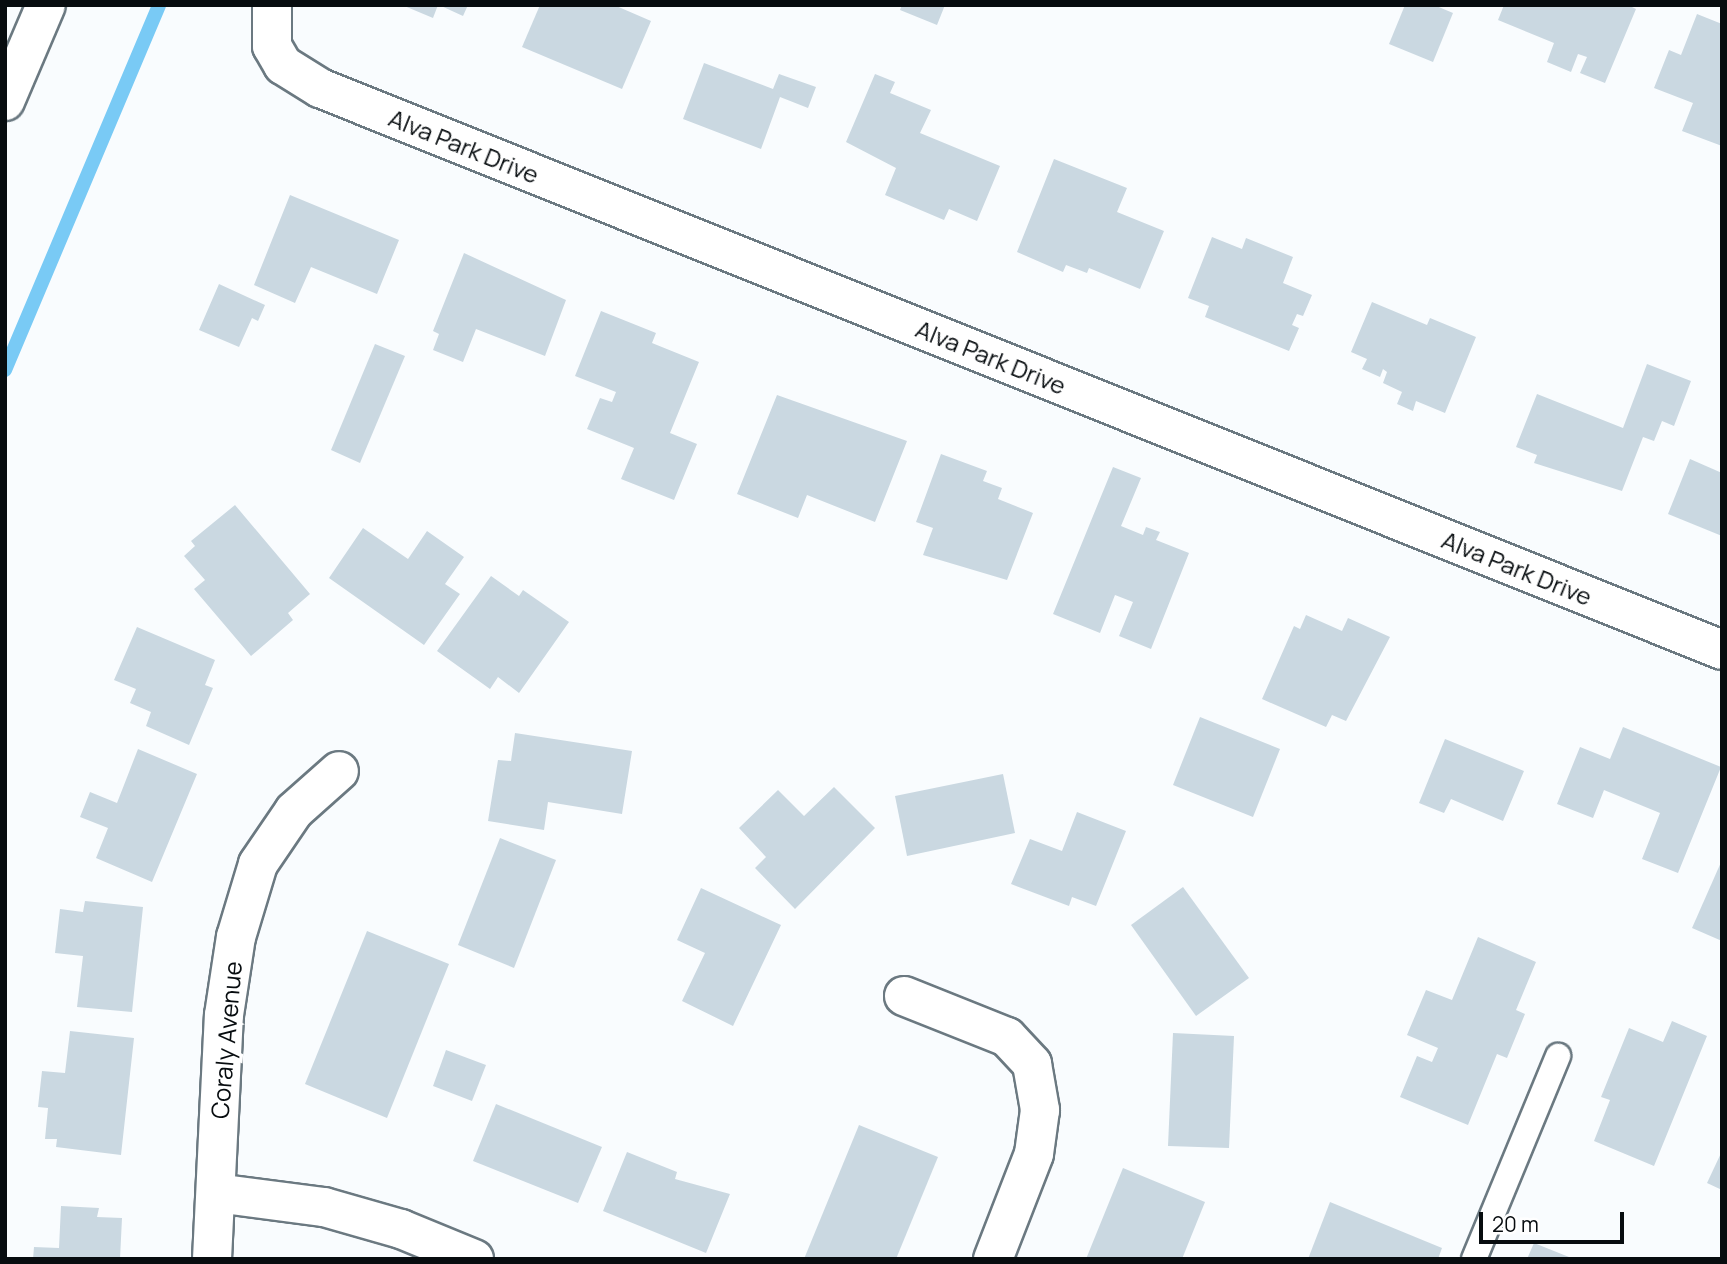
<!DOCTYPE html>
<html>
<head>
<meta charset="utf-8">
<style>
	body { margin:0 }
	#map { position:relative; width:1727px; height:1264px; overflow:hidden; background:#f9fcfe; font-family:Manrope,sans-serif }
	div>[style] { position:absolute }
	.stream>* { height:14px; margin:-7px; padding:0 7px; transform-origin:7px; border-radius:7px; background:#79caf5 }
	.building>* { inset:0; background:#cad8e1 }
	.roads { filter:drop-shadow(2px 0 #6b7981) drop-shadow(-2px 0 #6b7981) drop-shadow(0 2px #6b7981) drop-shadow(0 -2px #6b7981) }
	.service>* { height:24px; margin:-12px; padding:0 12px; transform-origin:12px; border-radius:12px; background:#fff }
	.minor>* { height:38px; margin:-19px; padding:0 19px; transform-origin:19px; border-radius:19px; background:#fff }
	.secondary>* { height:38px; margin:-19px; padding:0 19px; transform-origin:19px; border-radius:19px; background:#fff }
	span { translate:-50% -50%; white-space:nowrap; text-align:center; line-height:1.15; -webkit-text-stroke:7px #fff; paint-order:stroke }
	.street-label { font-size:24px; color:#070c0f }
	.frame { position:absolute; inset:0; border:7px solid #070c0f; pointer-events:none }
	.scale { position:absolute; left:1479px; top:1212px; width:145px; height:32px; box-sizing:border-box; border:4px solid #070c0f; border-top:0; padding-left:9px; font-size:21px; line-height:24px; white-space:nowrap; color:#070c0f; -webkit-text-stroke:5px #fff; paint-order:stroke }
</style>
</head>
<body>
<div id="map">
	<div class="stream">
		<div style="left:5px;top:370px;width:396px;rotate:-67.1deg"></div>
	</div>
	<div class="building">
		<div style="clip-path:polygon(402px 5px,438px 5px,433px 18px)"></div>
		<div style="clip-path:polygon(439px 5px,468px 5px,463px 16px)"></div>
		<div style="clip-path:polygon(540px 5px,614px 5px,651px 21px,622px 89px,522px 47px)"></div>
		<div style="clip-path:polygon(902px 5px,945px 5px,937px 25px,900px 10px)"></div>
		<div style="clip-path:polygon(1405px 5px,1434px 5px,1453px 13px,1433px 62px,1389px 44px)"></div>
		<div style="clip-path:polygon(1504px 5px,1628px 5px,1636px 9px,1605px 83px,1580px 73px,1587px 57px,1578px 54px,1571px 72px,1547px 62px,1554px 43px,1498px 20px)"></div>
		<div style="clip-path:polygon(1697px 14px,1722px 24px,1722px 146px,1682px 131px,1693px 103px,1654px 88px,1669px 50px,1681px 55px)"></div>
		<div style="clip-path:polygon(704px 63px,773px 89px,779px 74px,816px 87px,808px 108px,780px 97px,761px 149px,683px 119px)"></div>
		<div style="clip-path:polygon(875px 74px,895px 82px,890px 93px,931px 110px,920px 133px,1000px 166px,977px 221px,949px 209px,944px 220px,885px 195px,896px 168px,846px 142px)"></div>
		<div style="clip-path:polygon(1054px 159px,1127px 188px,1117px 212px,1164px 231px,1140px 289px,1089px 268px,1087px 273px,1066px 265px,1063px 272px,1017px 252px)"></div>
		<div style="clip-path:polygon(290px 195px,399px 240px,377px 294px,311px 267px,295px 303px,254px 285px)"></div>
		<div style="clip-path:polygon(1212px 237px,1242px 249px,1246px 238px,1293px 257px,1283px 283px,1312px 295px,1303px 316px,1297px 314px,1292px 325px,1299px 328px,1289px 351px,1205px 317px,1209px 306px,1188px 298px)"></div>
		<div style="clip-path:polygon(464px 253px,566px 300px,545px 356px,476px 329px,463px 362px,433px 350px,439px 334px,433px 331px)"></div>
		<div style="clip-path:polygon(219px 284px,265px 305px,258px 321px,252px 318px,239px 347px,199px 330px)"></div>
		<div style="clip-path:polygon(1372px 302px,1427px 325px,1430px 318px,1476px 337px,1445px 413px,1416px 401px,1413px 411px,1397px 404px,1402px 392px,1383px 383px,1387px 372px,1383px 369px,1380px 377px,1362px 369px,1367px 359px,1351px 352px)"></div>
		<div style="clip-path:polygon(601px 311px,656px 333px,652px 343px,699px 362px,670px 433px,697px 444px,674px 500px,621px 479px,634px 448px,587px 429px,600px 398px,612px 402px,616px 392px,575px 376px)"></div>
		<div style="clip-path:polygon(375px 344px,405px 356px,360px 463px,331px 450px)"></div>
		<div style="clip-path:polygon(1647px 364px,1691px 381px,1674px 426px,1662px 421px,1654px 441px,1643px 437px,1622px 491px,1534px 463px,1537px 455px,1516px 447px,1537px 394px,1623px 428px)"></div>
		<div style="clip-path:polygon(777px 395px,907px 441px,875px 522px,807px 495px,798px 518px,737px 494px)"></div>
		<div style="clip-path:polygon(941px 454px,987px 471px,983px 481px,1002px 488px,998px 499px,1033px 513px,1007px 580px,923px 555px,933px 528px,916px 522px)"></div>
		<div style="clip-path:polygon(1690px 459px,1722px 473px,1722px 536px,1668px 514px)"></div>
		<div style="clip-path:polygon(1113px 467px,1141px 478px,1121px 526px,1143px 535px,1146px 527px,1160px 532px,1156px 540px,1189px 553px,1151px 649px,1119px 636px,1133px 602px,1115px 595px,1100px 633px,1053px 614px)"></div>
		<div style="clip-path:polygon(235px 505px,310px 594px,288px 613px,293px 620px,251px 656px,194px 589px,205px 580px,184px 556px,195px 546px,191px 541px)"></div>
		<div style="clip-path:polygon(363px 528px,408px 559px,427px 531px,464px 557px,445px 584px,460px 594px,424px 645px,329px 578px)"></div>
		<div style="clip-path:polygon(491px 576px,519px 596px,523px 590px,569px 622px,519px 693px,498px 677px,490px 689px,437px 651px)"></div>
		<div style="clip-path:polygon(1306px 615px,1342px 631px,1348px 618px,1390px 637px,1346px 721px,1332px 715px,1326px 727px,1262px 699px,1294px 626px,1300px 629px)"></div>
		<div style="clip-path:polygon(137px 627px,215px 660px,205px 685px,213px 688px,189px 745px,146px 726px,151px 712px,130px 703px,136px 689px,114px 680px)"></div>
		<div style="clip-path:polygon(1200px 717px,1280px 749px,1253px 817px,1173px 785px)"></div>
		<div style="clip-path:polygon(1623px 727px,1721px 767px,1678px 873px,1642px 859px,1660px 813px,1604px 790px,1593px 818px,1557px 804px,1580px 747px,1610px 759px)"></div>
		<div style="clip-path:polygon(515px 733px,632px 751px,622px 814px,548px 802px,544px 830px,488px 821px,498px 760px,511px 761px)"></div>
		<div style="clip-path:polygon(1445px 739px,1524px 771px,1503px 821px,1451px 799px,1444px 813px,1419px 803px)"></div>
		<div style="clip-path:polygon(138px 749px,197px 774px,152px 882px,96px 858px,108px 828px,80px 817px,90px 792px,117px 803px)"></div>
		<div style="clip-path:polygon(1003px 774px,1015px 833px,907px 856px,895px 796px)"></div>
		<div style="clip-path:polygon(834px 787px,875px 828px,795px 909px,755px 868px,766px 857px,739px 828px,778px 790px,804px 816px)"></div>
		<div style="clip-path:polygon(1077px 812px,1126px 831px,1096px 906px,1072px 897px,1069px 906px,1011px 884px,1030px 839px,1062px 851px)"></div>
		<div style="clip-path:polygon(500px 838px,556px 860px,514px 968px,458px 945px)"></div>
		<div style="clip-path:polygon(1722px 860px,1722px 941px,1692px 928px)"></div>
		<div style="clip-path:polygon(1183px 887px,1249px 978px,1196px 1016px,1131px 925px)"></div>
		<div style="clip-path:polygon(701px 888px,781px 925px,733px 1026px,682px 1001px,705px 953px,677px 940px)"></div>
		<div style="clip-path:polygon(85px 901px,143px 907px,132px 1012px,77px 1007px,83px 956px,55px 953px,60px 909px,83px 912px)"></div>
		<div style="clip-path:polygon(367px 931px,449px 964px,387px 1118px,305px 1084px)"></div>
		<div style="clip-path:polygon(1478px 937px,1536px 962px,1516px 1010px,1525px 1014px,1507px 1058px,1497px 1054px,1468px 1125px,1400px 1097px,1417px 1056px,1432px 1062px,1438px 1048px,1407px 1035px,1426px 990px,1452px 1000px)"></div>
		<div style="clip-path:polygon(1672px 1021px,1707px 1036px,1654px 1166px,1594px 1141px,1610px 1100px,1601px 1097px,1629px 1028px,1663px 1042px)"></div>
		<div style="clip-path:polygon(70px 1031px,134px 1038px,121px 1155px,56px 1147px,57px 1139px,45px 1139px,48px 1108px,38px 1107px,42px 1071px,65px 1073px)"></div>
		<div style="clip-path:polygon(1173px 1033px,1234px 1036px,1229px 1148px,1168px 1146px)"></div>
		<div style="clip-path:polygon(446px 1050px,486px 1065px,472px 1101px,433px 1086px)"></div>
		<div style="clip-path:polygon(496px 1104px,602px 1147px,578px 1203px,473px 1161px)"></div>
		<div style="clip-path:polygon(859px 1125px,938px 1157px,896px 1259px,804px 1259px)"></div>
		<div style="clip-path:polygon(1722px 1151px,1722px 1190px,1707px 1183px)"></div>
		<div style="clip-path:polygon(627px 1152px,677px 1172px,675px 1179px,730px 1194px,706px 1253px,603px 1211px)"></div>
		<div style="clip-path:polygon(1123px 1168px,1205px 1202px,1182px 1259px,1086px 1259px)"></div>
		<div style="clip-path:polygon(1330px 1202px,1442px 1248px,1438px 1259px,1308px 1259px)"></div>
		<div style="clip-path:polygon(61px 1206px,99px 1208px,97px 1217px,122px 1218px,120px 1259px,33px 1259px,34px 1247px,59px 1248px)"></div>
		<div style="clip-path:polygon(1534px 1243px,1574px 1259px,1527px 1259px)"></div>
	</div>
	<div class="roads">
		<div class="service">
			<div style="left:1474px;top:1259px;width:220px;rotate:-67.5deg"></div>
		</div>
		<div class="minor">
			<div style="left:272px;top:5px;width:41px;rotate:90deg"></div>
			<div style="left:272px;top:46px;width:22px;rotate:60deg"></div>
			<div style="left:283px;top:65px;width:44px;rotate:31.9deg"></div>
			<div style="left:320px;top:88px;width:1510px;rotate:21.84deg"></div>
			<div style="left:904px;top:996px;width:111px;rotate:21.7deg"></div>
			<div style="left:1007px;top:1037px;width:37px;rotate:47deg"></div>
			<div style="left:1032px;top:1064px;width:47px;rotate:80.1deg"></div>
			<div style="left:1040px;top:1110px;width:44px;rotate:97.8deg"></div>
			<div style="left:1034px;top:1154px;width:113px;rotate:111.3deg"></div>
			<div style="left:216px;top:1193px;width:109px;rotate:7.4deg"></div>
			<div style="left:324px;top:1207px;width:80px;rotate:15.9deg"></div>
			<div style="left:401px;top:1229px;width:79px;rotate:22.3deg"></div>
			<div style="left:212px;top:1259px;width:244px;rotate:-87.2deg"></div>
			<div style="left:224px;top:1015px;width:79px;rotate:-81.3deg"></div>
			<div style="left:236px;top:937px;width:76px;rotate:-73.2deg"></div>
			<div style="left:258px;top:864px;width:64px;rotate:-55.8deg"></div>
			<div style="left:294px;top:811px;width:60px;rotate:-41.6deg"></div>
		</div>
		<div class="secondary">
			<div style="left:5px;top:101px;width:104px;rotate:-66.9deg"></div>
		</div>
	</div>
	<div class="street-label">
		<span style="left:464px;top:146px;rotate:22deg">Alva Park Drive</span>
		<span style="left:991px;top:357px;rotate:22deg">Alva Park Drive</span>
		<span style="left:1517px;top:568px;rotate:22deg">Alva Park Drive</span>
		<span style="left:226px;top:1040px;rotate:-85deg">Coraly Avenue</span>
	</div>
	<div class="frame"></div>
	<div class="scale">20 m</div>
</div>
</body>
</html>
